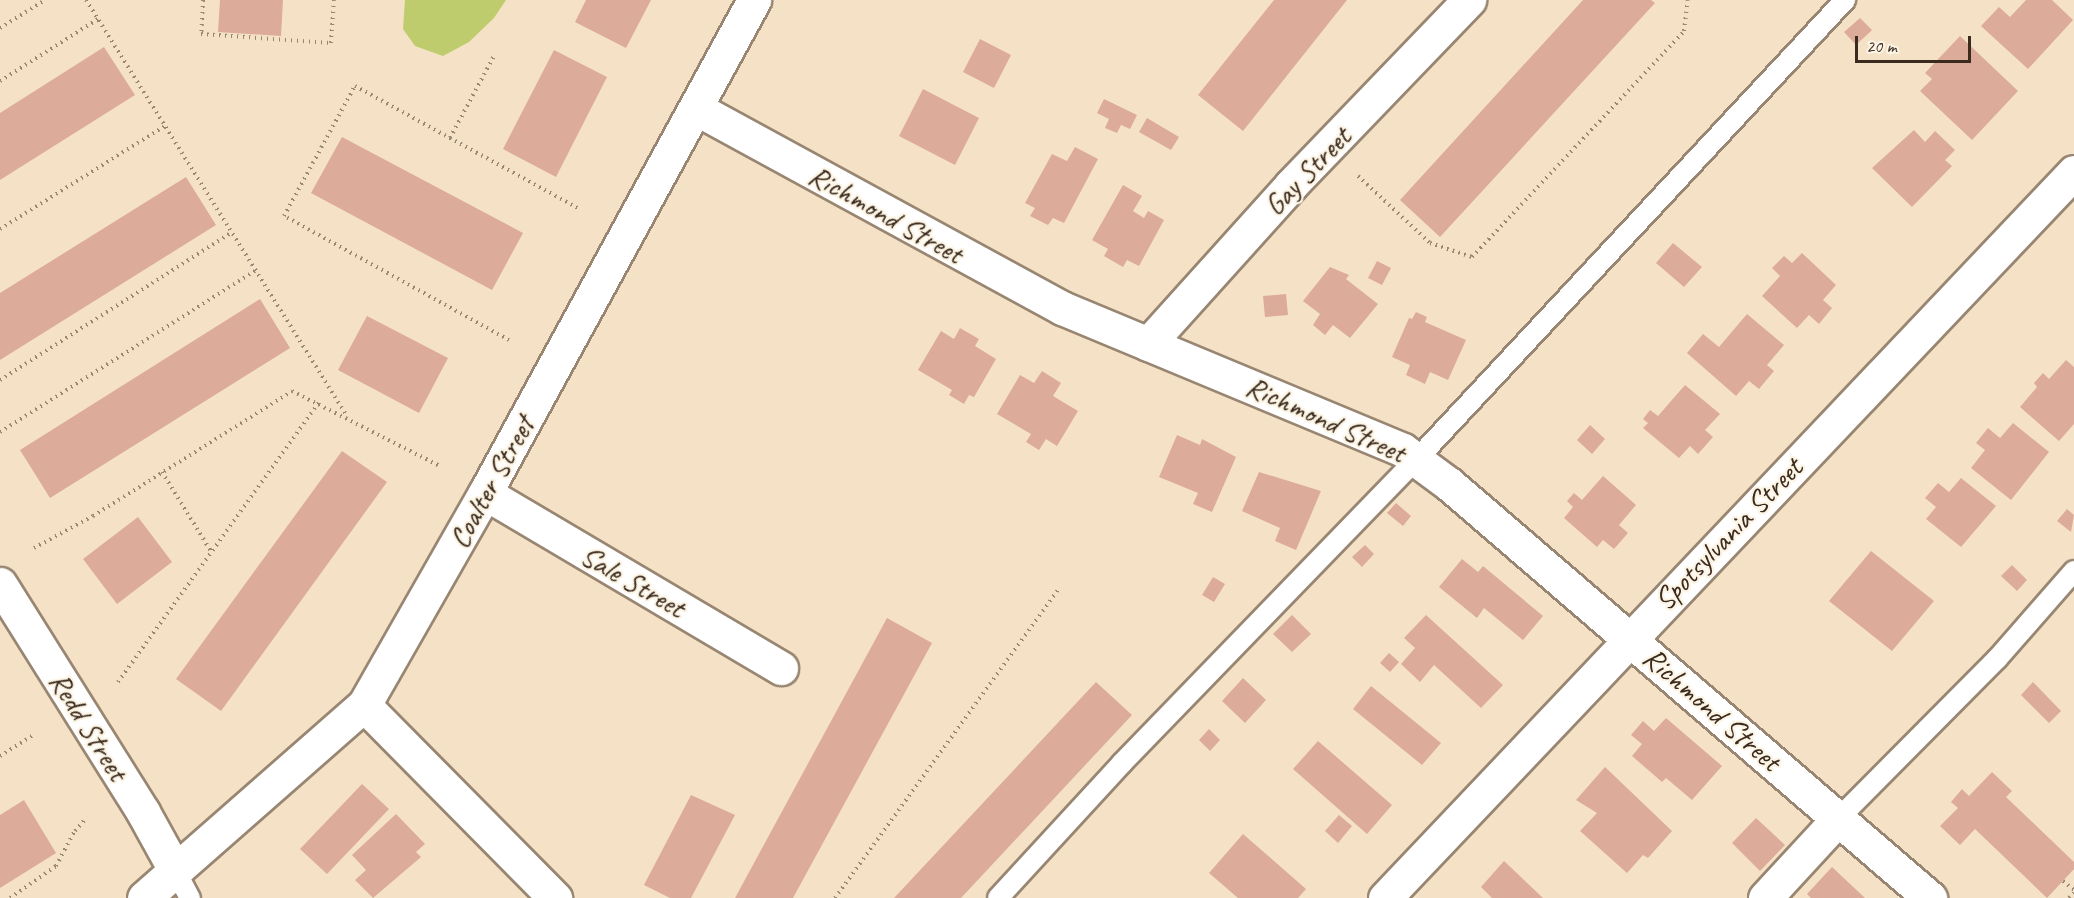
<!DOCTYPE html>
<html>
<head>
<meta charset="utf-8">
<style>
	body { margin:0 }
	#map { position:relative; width:2074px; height:898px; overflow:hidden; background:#f5e2c6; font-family:Caveat,sans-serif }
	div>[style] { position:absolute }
	.green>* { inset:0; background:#becc6e }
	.building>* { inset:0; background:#dcab99 }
	.path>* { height:4px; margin-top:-2px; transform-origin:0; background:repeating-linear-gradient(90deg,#988672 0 1.5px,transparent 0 6px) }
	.roads { filter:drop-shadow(2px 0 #988672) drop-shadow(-2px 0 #988672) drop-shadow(0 2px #988672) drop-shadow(0 -2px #988672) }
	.lane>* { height:20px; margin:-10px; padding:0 10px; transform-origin:10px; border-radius:10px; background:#fff }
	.street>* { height:33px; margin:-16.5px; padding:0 16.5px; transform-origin:16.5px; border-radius:16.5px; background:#fff }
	span { translate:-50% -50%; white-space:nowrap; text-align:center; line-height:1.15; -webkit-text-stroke:4.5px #fcf5e5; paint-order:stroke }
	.street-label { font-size:30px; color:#3b2a1e }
	.scale { position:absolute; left:1855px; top:36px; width:116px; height:27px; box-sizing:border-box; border:3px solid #3b2a1e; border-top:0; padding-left:8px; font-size:18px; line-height:21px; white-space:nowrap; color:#3b2a1e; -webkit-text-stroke:4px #fcf5e5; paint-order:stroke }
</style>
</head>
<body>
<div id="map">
	<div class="green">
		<div style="clip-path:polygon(405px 0,506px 0,494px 18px,469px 42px,443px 56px,415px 46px,403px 29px)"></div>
	</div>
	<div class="building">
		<div style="clip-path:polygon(220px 0,283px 0,281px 36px,218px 32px)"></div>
		<div style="clip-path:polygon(586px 0,651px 0,626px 48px,575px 22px)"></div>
		<div style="clip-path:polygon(1274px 0,1347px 0,1243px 131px,1198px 95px)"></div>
		<div style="clip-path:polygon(1583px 0,1651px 0,1655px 3px,1440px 237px,1400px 200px)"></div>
		<div style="clip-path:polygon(2026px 0,2052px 0,2073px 20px,2028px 69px,1981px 26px,1999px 7px,2010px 17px)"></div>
		<div style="clip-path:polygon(1860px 18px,1872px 30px,1856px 45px,1844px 32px)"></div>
		<div style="clip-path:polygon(1960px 36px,2018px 91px,1972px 140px,1920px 91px,1932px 79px,1925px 73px)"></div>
		<div style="clip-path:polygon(980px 39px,1011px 55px,994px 88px,963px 72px)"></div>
		<div style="clip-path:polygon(104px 47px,135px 95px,0 180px,0 113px)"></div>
		<div style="clip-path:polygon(554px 50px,607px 77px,556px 177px,503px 149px)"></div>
		<div style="clip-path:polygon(923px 89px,979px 118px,955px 165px,899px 136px)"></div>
		<div style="clip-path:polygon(1104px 99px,1137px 115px,1130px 129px,1121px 125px,1117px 133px,1105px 128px,1109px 119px,1097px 113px)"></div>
		<div style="clip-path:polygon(1147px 118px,1179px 137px,1171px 150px,1139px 132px)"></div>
		<div style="clip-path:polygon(1914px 130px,1925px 142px,1935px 131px,1955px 150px,1945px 160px,1952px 166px,1912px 207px,1872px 168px)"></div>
		<div style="clip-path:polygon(342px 137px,523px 233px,492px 290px,311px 193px)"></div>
		<div style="clip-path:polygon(1075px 147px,1098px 159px,1064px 223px,1053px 218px,1048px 225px,1030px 216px,1035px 208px,1025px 203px,1052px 154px,1067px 161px)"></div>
		<div style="clip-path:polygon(186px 177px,216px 225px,0 360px,0 293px)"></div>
		<div style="clip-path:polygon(1123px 185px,1142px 196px,1133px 211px,1144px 218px,1148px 211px,1164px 220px,1139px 266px,1127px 260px,1123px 267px,1104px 256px,1108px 249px,1092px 240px)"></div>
		<div style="clip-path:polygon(1673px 243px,1702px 267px,1684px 287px,1656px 263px)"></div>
		<div style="clip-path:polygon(1802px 253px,1836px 285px,1823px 300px,1832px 308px,1819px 324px,1809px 315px,1797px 328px,1762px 296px,1780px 276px,1772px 268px,1784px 256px,1792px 263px)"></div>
		<div style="clip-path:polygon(1377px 261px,1391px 268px,1382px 285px,1368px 278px)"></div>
		<div style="clip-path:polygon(1330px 267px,1349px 275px,1346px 279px,1378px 304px,1350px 338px,1333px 325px,1325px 335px,1313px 325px,1320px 314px,1303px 301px)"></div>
		<div style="clip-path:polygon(1286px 294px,1288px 315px,1265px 317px,1263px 296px)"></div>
		<div style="clip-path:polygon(260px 299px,290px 348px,50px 498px,20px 450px)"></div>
		<div style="clip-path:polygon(1416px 312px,1427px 317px,1425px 322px,1466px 340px,1448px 380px,1430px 372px,1425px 384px,1406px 375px,1410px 365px,1392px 357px,1409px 318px,1412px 319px)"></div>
		<div style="clip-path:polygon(1747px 314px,1784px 345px,1767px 365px,1774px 371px,1759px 389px,1749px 381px,1736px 396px,1687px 353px,1703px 334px,1719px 347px)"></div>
		<div style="clip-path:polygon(367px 316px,448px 358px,419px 413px,338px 370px)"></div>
		<div style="clip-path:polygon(960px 328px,979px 339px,975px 346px,996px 359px,974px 397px,969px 395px,964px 404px,949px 395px,952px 390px,918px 370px,941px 331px,954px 339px)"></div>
		<div style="clip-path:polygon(2066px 360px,2074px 367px,2074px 424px,2059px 441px,2020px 407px,2037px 387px,2034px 383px,2043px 373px,2049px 379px)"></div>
		<div style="clip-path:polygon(1042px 371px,1061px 383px,1053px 396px,1078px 411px,1057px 446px,1046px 439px,1039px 450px,1026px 442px,1031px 434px,997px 414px,1020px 375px,1034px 383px)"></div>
		<div style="clip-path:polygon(1685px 385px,1720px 414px,1705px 430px,1713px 437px,1698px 454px,1690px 446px,1679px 458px,1643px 428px,1648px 423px,1643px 419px,1650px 410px,1658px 416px)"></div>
		<div style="clip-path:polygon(2013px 423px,2049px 452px,2011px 500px,1971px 468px,1985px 450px,1976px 443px,1988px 428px,2000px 438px)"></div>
		<div style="clip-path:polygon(1590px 425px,1605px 439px,1592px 454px,1577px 440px)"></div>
		<div style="clip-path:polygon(1177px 435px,1200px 445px,1202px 439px,1236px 457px,1212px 512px,1193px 504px,1198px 493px,1159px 477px)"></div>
		<div style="clip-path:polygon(342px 451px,387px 482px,221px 711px,176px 679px)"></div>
		<div style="clip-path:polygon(1259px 472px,1321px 491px,1296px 550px,1275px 541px,1280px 528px,1242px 511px)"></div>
		<div style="clip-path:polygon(1603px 476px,1636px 505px,1619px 525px,1628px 533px,1614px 549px,1603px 540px,1597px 547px,1564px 518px,1573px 507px,1567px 501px,1574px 493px,1582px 500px)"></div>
		<div style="clip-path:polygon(1961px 478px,1996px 506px,1961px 547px,1926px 519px,1936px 507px,1925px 498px,1938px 483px,1949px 492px)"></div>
		<div style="clip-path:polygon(1396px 503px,1411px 516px,1403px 526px,1387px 513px)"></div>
		<div style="clip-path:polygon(2067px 509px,2074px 515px,2071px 532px,2057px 521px)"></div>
		<div style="clip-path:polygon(138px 517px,172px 562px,117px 604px,83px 559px)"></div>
		<div style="clip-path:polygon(1365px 545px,1374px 554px,1362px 567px,1352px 557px)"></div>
		<div style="clip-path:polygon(1871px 551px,1934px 601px,1892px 651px,1829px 601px)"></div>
		<div style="clip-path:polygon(1462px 559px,1478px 572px,1483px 566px,1543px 616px,1523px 640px,1484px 608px,1477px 618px,1439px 587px)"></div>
		<div style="clip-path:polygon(2012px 565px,2027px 580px,2017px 591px,2001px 576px)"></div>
		<div style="clip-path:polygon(1213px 577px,1225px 584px,1214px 602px,1202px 595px)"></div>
		<div style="clip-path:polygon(1292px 615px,1311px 634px,1292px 652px,1273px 634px)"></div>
		<div style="clip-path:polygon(1426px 615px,1503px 685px,1481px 708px,1434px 665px,1420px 682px,1401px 664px,1415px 648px,1404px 638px)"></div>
		<div style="clip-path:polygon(887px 618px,932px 643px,793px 898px,735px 898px)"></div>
		<div style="clip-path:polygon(1389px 653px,1399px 662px,1390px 672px,1380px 663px)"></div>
		<div style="clip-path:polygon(1243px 678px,1266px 700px,1245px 723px,1222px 701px)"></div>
		<div style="clip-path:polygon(1096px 682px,1132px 715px,961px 898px,894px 898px)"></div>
		<div style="clip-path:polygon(2033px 682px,2061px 711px,2049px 723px,2021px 695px)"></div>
		<div style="clip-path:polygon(1371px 686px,1441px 743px,1422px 765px,1353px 709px)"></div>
		<div style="clip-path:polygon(1666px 718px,1722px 766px,1692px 800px,1666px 778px,1662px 782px,1632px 756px,1642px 744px,1631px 735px,1643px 721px,1654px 731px)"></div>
		<div style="clip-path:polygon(1209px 729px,1220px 740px,1210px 751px,1199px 740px)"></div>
		<div style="clip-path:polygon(1318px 741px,1392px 805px,1367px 834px,1293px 769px)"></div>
		<div style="clip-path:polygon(1605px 767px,1672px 831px,1648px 858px,1643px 855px,1627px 873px,1580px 831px,1597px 813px,1576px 800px)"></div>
		<div style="clip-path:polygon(1992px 772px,2012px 791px,2006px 797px,2074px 862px,2074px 869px,2047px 898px,1975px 829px,1960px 845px,1940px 826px,1958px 808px,1951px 802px,1962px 789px,1969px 796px)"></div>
		<div style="clip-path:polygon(362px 784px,389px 809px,327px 874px,300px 849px)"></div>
		<div style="clip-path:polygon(691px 795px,735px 815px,691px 898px,670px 898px,644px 885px)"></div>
		<div style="clip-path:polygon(24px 800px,56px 853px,0 888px,0 815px)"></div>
		<div style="clip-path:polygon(396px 814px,425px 844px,416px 852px,421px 857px,373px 898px,355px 880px,366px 870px,352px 855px)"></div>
		<div style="clip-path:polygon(1339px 815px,1352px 826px,1338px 843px,1325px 831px)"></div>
		<div style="clip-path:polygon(1756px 818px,1785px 845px,1760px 871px,1732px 843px)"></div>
		<div style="clip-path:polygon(1243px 834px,1306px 889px,1298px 898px,1238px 898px,1209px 873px)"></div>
		<div style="clip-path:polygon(1504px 861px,1543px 898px,1492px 898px,1481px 887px)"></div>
		<div style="clip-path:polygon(1832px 867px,1865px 898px,1811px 898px,1807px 894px)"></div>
	</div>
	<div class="path">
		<div style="left:86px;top:0;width:492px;rotate:57.9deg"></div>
		<div style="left:203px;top:0;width:34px;rotate:93deg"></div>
		<div style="left:201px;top:34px;width:130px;rotate:4deg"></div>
		<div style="left:331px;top:43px;width:43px;rotate:-86deg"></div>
		<div style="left:0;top:28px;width:53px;rotate:-31.9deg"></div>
		<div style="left:0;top:81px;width:116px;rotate:-32.3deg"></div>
		<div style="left:450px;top:138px;width:95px;rotate:-61.8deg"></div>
		<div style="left:1358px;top:176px;width:98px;rotate:42.9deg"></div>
		<div style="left:1430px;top:243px;width:44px;rotate:18.4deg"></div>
		<div style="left:1472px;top:257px;width:310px;rotate:-46.8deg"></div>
		<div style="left:1684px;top:31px;width:31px;rotate:-83deg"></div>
		<div style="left:0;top:229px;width:195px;rotate:-32deg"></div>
		<div style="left:509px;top:340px;width:257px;rotate:-151.1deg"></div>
		<div style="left:284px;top:216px;width:148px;rotate:-61.4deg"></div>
		<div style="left:355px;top:86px;width:256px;rotate:28.7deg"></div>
		<div style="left:0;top:380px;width:275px;rotate:-32.5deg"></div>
		<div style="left:0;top:432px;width:303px;rotate:-32.3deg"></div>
		<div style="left:162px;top:472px;width:95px;rotate:58.3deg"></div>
		<div style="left:34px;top:548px;width:67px;rotate:-28.5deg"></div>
		<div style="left:93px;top:516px;width:235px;rotate:-32.1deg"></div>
		<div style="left:292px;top:391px;width:166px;rotate:26.9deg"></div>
		<div style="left:118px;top:682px;width:345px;rotate:-54.3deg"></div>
		<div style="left:0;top:756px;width:41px;rotate:-32.2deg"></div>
		<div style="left:2063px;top:881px;width:14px;rotate:39deg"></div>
		<div style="left:10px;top:898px;width:56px;rotate:-34.8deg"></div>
		<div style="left:56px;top:866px;width:40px;rotate:-62deg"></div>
		<div style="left:75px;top:831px;width:18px;rotate:-49deg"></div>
		<div style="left:835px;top:898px;width:380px;rotate:-54.1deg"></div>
		<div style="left:2069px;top:898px;width:7px;rotate:-45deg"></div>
	</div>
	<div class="roads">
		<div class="lane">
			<div style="left:1838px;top:819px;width:226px;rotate:-45.2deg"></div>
			<div style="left:1997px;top:659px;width:117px;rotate:-48.8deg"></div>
			<div style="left:175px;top:870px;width:32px;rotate:62deg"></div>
			<div style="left:998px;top:898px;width:183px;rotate:-47.4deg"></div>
			<div style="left:1122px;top:763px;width:424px;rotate:-45.9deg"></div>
			<div style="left:1417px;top:459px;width:628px;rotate:-47deg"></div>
		</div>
		<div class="street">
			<div style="left:697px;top:109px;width:416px;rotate:28.6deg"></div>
			<div style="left:1062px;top:308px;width:369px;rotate:22.6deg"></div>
			<div style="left:1403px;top:450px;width:57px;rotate:36.5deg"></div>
			<div style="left:1449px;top:484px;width:635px;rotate:40.72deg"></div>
			<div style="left:1148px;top:344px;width:214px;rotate:-48deg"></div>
			<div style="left:1291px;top:185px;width:257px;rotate:-46.1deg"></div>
			<div style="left:485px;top:493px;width:344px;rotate:30.6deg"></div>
			<div style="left:0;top:584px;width:269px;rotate:57.9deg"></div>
			<div style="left:143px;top:812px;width:66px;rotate:61.1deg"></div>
			<div style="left:364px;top:705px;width:272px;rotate:45.3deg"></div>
			<div style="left:144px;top:898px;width:293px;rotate:-41.3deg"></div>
			<div style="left:364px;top:705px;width:244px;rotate:-60.3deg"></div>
			<div style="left:485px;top:493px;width:562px;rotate:-61.38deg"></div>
			<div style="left:1385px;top:898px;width:1001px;rotate:-46.5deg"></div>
			<div style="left:1765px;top:898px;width:108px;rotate:-47.3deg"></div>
		</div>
	</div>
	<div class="street-label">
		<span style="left:1307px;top:171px;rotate:-46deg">Gay Street</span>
		<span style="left:886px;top:214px;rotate:29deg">Richmond Street</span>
		<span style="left:1326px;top:419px;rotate:24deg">Richmond Street</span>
		<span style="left:491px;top:482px;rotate:-61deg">Coalter Street</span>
		<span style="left:1728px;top:534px;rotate:-46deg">Spotsylvania Street</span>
		<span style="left:633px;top:581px;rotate:30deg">Sale Street</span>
		<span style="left:1712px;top:709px;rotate:41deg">Richmond Street</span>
		<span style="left:89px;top:726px;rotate:58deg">Redd Street</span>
	</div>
	<div class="scale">20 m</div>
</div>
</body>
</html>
